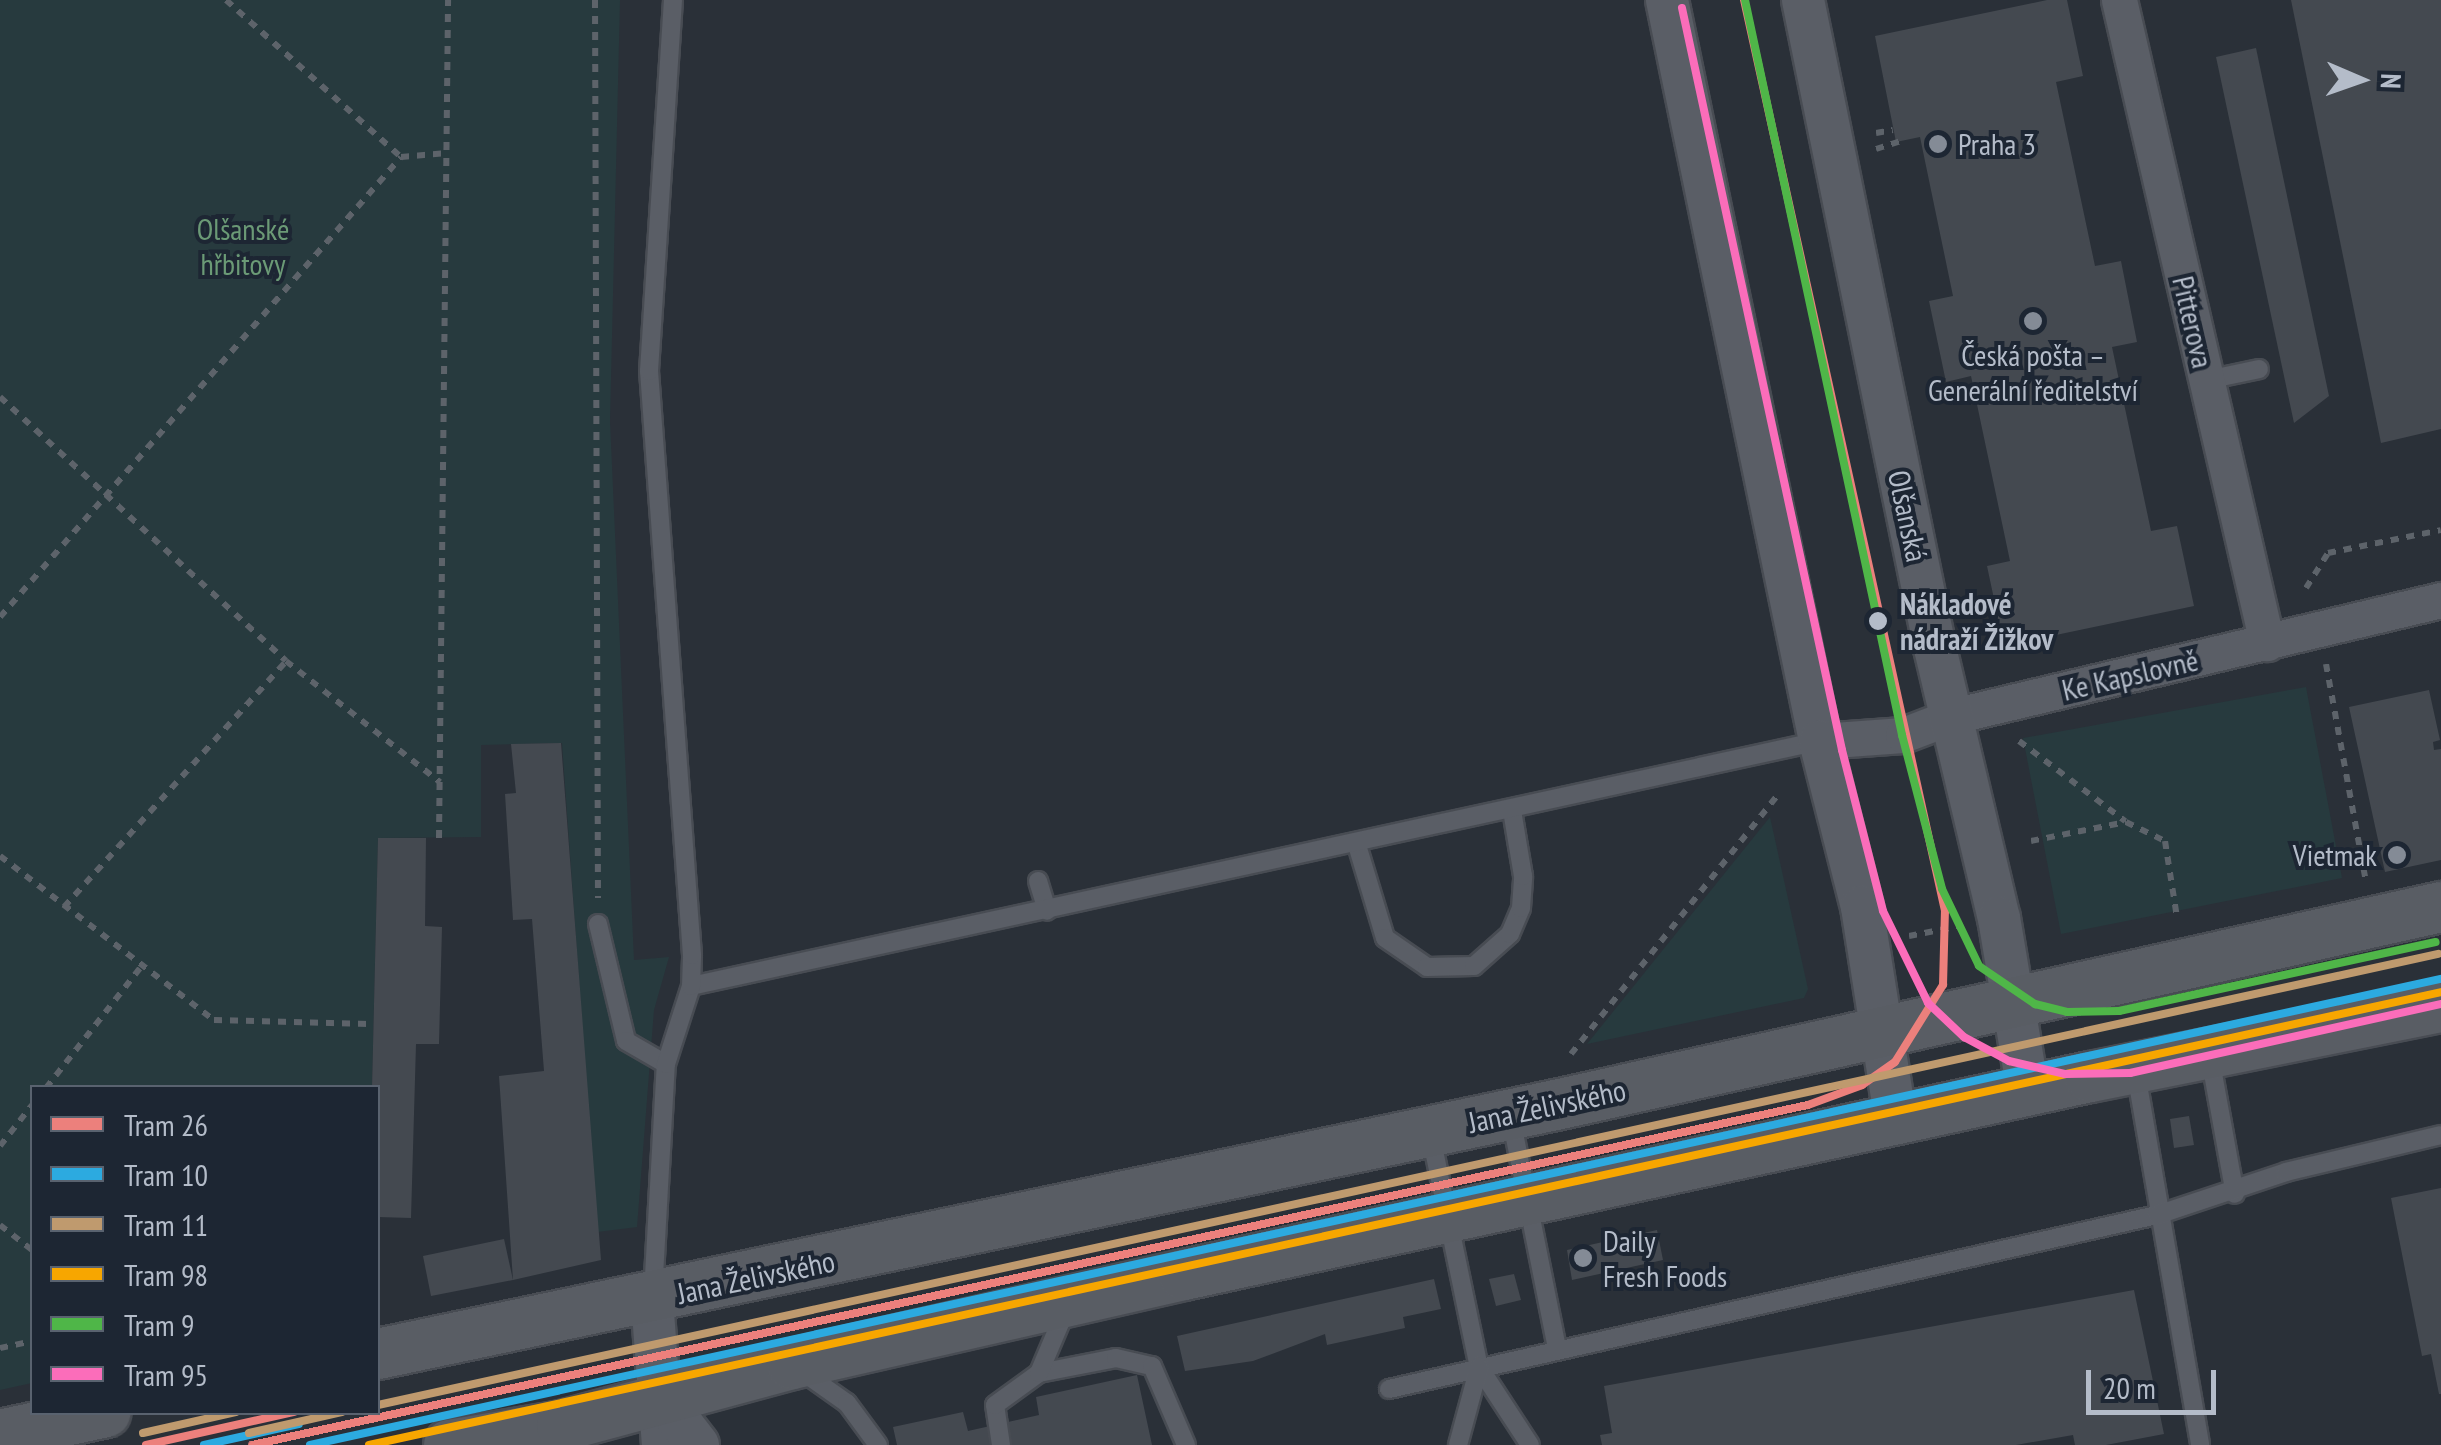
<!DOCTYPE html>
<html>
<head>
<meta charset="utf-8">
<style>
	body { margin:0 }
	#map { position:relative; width:2441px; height:1445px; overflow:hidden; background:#2a3038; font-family:"PT Sans Narrow",sans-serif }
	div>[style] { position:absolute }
	.green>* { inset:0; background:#273a3e }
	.building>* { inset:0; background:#444950 }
	.path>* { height:6px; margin-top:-3px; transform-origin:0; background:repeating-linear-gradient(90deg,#5d636a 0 8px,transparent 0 16px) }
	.roads { filter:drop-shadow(2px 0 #484c53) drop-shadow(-2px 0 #484c53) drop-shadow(0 2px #484c53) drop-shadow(0 -2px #484c53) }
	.service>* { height:18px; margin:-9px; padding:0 9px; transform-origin:9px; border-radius:9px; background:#5a5e66 }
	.minor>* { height:35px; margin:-17.5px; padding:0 17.5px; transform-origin:17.5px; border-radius:17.5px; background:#5a5e66 }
	.tertiary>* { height:42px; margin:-21px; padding:0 21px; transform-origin:21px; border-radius:21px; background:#5a5e66 }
	.secondary>* { height:50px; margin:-25px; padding:0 25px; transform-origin:25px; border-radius:25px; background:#595d64 }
	.tram-1>* { height:8px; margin:-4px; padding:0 4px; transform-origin:4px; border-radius:4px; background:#ec807c }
	.tram-2>* { height:8px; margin:-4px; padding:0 4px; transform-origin:4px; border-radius:4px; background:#2caae0 }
	.tram-3>* { height:8px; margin:-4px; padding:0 4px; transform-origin:4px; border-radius:4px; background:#bf9a6e }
	.tram-4>* { height:8px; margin:-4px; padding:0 4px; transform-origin:4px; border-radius:4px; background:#f7a600 }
	.tram-5>* { height:8px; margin:-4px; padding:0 4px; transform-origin:4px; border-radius:4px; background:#4fb648 }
	.tram-6>* { height:8px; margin:-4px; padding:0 4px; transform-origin:4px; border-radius:4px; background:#fb6dba }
	.dots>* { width:28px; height:28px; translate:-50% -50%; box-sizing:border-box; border:5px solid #1d2633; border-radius:50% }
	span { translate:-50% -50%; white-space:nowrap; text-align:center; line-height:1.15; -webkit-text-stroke:8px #1d2633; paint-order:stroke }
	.poi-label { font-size:30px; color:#b4bcc9 }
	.left { translate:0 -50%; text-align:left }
	.right { translate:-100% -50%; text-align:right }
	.park-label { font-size:30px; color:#6b9a76 }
	.street-label { font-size:30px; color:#b4bcc9 }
	.stop-label { font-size:30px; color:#b4bcc9; font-weight:700 }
	.legend { position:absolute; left:30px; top:1085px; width:350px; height:330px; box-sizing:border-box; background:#1d2633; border:2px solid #59626f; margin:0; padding:12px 18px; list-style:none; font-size:30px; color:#b4bcc9 }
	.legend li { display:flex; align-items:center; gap:20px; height:50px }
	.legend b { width:50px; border:2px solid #59626f }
	.north { position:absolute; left:2311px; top:30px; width:100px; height:100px; -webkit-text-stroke:8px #1d2633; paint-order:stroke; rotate:92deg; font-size:28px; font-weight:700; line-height:40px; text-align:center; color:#b4bcc9 }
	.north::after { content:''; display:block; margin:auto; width:35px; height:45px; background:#b4bcc9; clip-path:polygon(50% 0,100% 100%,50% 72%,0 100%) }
	.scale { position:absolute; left:2086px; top:1370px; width:130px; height:45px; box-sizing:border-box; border:5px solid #b4bcc9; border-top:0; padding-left:12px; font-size:30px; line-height:35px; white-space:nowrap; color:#b4bcc9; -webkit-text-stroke:8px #1d2633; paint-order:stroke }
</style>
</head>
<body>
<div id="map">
	<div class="green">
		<div style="clip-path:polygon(0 0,620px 0,610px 421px,634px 960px,669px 957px,654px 1010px,637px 1227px,597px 1232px,562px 743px,481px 745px,481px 837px,378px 838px,372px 1087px,32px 1088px,32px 1383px,0 1390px)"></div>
		<div style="clip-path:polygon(2306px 687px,2342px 878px,2061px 934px,2023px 738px)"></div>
		<div style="clip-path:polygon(1770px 817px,1808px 989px,1804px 998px,1587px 1044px)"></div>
	</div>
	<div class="building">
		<div style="clip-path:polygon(2047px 0,2067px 0,2083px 76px,2056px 82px,2095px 266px,2121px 261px,2137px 342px,2112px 347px,2151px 531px,2177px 526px,2194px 606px,2004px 646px,1987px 566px,2010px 561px,1971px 376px,1946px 382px,1929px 301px,1953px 296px,1920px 137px,1896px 142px,1875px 36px)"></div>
		<div style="clip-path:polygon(2291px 0,2441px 0,2441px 429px,2381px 443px)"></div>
		<div style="clip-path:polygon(2256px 48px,2329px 396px,2294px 423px,2216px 57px)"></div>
		<div style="clip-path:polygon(2429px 690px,2440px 740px,2433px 742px,2434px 750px,2441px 749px,2441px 860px,2385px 872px,2349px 707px)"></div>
		<div style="clip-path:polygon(561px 743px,601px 1260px,513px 1280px,499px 1076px,544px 1071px,532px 919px,513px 920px,505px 794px,516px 793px,511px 744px)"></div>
		<div style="clip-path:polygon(378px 838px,426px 838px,425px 926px,442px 927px,439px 1044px,416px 1044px,411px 1218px,378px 1217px,378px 1088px,372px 1088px)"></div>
		<div style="clip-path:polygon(2189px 1116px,2194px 1145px,2174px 1148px,2170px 1119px)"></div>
		<div style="clip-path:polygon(2441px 1188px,2441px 1394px,2439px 1394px,2431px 1354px,2422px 1356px,2391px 1198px)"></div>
		<div style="clip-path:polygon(1657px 1230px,1663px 1260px,1572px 1280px,1567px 1250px)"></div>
		<div style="clip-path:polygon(504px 1239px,513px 1280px,431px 1296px,423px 1256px)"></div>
		<div style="clip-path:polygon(1514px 1274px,1521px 1300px,1496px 1306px,1489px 1279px)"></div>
		<div style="clip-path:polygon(1434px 1279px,1441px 1309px,1403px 1317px,1405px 1328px,1327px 1345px,1325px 1334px,1253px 1361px,1185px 1371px,1177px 1336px)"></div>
		<div style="clip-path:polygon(2134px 1290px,2164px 1434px,2106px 1445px,2075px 1445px,2073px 1435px,2016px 1445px,1602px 1445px,1600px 1435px,1612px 1433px,1604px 1386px)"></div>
		<div style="clip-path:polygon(1137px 1375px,1152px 1445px,897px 1445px,893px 1427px,963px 1412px,968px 1431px,1039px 1415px,1036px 1397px)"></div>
	</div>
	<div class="path">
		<div style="left:226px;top:0;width:235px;rotate:41.9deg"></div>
		<div style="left:401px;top:157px;width:46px;rotate:-5deg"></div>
		<div style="left:595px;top:0;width:898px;rotate:89.81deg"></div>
		<div style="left:1876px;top:133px;width:17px;rotate:-10deg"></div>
		<div style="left:1876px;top:149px;width:29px;rotate:-18deg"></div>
		<div style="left:0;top:397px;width:389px;rotate:42.7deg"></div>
		<div style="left:286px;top:661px;width:196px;rotate:38.2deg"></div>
		<div style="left:2306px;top:588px;width:41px;rotate:-57.8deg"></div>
		<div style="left:2328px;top:553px;width:115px;rotate:-11.5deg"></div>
		<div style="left:0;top:617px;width:610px;rotate:-48.92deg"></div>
		<div style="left:2326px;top:664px;width:217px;rotate:79.6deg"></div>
		<div style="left:2019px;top:741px;width:133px;rotate:37deg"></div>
		<div style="left:439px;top:838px;width:838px;rotate:-89.38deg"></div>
		<div style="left:2031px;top:841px;width:97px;rotate:-11.3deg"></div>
		<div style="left:2126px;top:822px;width:43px;rotate:26deg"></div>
		<div style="left:2165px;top:841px;width:78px;rotate:81.1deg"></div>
		<div style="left:0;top:856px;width:270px;rotate:37.5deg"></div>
		<div style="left:214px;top:1020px;width:155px;rotate:1.5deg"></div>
		<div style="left:64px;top:907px;width:331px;rotate:-47.9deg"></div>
		<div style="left:1909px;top:936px;width:52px;rotate:-11.1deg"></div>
		<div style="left:1571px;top:1054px;width:334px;rotate:-51.4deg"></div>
		<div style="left:46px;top:1088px;width:152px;rotate:-51.9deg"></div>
		<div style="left:0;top:1146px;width:52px;rotate:-52deg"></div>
		<div style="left:0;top:1225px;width:41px;rotate:38deg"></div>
		<div style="left:0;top:1348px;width:33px;rotate:-12deg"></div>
	</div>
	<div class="roads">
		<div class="service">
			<div style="left:2207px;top:380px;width:53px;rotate:-11.9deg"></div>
			<div style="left:1357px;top:845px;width:97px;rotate:73.2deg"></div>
			<div style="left:1385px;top:938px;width:51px;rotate:34.6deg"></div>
			<div style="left:1427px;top:967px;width:47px;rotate:-1.2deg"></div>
			<div style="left:1474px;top:966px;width:48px;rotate:-41.6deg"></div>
			<div style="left:1510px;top:934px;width:28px;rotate:-67deg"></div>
			<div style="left:1521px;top:908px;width:32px;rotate:-86deg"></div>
			<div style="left:1523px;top:876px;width:67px;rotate:-99.5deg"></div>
			<div style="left:1038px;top:881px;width:31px;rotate:73deg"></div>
			<div style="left:598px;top:924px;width:120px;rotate:76.5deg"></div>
			<div style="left:626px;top:1041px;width:46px;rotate:29.9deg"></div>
			<div style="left:691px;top:986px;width:1154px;rotate:-12.25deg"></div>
			<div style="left:2210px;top:1057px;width:139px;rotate:79.7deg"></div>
			<div style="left:2136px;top:1073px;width:377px;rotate:80.2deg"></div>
			<div style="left:1511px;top:1118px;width:235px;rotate:78.7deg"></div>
			<div style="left:1431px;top:1136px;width:236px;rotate:78.3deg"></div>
			<div style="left:1479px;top:1367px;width:93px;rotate:56.8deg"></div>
			<div style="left:653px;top:1294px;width:230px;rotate:-86.8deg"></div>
			<div style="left:666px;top:1064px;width:82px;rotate:-72.2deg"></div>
			<div style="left:691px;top:986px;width:31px;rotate:-88deg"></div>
			<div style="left:692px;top:955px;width:586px;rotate:-94.21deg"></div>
			<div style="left:649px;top:371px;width:372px;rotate:-86.3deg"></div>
			<div style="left:800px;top:1370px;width:57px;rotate:35.1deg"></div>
			<div style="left:847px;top:1403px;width:52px;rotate:53.6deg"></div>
			<div style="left:1039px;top:1373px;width:78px;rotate:-11deg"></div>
			<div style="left:1116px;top:1358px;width:37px;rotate:13deg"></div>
			<div style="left:1152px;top:1366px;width:86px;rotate:66.7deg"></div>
			<div style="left:1389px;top:1389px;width:787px;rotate:-12.77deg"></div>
			<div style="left:2157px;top:1215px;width:136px;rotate:-18.4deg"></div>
			<div style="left:2286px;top:1172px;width:159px;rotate:-13.4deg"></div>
			<div style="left:1001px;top:1445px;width:40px;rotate:-98.5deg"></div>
			<div style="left:995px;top:1405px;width:54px;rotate:-36deg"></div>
			<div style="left:1039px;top:1373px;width:69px;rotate:-67.1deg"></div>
			<div style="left:1458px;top:1445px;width:81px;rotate:-74.9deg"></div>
		</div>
		<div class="minor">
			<div style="left:2119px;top:0;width:660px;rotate:77.04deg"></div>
			<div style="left:1820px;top:741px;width:83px;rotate:-4.1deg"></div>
			<div style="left:1903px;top:735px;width:53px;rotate:-20.8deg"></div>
			<div style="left:1953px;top:716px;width:502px;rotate:-13.37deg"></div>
		</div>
		<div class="tertiary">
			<div style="left:1667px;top:0;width:757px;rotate:78.33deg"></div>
			<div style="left:1820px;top:741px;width:171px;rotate:75.8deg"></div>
			<div style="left:1862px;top:907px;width:217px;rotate:81deg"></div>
			<div style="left:1803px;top:0;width:661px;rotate:78.49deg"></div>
			<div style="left:1935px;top:648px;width:277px;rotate:76.7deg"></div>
			<div style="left:1999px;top:918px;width:175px;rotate:80.5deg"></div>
			<div style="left:652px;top:1299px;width:146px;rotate:85.7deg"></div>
			<div style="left:663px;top:1400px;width:57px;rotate:52.1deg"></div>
		</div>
		<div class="secondary">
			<div style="left:378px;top:1354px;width:1204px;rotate:-11.94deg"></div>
			<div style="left:1556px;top:1105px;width:907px;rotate:-12.61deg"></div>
			<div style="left:0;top:1435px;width:108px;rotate:-12.2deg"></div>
			<div style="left:449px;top:1445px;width:115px;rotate:-9.5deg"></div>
			<div style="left:562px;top:1426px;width:238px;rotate:-15.1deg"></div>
			<div style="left:792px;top:1364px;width:402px;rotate:-12.8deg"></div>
			<div style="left:1184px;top:1275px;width:927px;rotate:-12.33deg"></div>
			<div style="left:2090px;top:1077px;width:358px;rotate:-11.3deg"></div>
		</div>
	</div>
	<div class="tram-1">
		<div style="left:146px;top:1445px;width:152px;rotate:-12.6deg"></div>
		<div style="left:252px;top:1445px;width:1593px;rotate:-12.33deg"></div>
		<div style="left:1808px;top:1105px;width:58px;rotate:-20.3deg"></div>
		<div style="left:1862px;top:1085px;width:40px;rotate:-34.9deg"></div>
		<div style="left:1895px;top:1062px;width:91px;rotate:-58.1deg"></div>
		<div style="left:1943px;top:985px;width:74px;rotate:-88.5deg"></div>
		<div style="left:1945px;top:911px;width:933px;rotate:-102.44deg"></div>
	</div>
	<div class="tram-2">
		<div style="left:204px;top:1445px;width:97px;rotate:-12.5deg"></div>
		<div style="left:310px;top:1445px;width:2181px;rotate:-12.34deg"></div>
	</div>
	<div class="tram-3">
		<div style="left:378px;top:1405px;width:2109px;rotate:-12.35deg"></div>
		<div style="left:143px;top:1433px;width:95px;rotate:-12.7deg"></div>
		<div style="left:249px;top:1433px;width:95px;rotate:-12.7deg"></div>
	</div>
	<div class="tram-4">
		<div style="left:369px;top:1445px;width:2121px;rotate:-12.33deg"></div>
	</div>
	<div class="tram-5">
		<div style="left:1745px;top:0;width:752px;rotate:77.94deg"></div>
		<div style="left:1902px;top:735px;width:159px;rotate:75.4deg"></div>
		<div style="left:1942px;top:889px;width:85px;rotate:64.3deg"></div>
		<div style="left:1979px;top:966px;width:68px;rotate:34.2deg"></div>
		<div style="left:2035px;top:1004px;width:33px;rotate:14deg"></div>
		<div style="left:2067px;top:1012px;width:52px;rotate:-1.1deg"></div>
		<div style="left:2119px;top:1011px;width:324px;rotate:-12.3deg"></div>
	</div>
	<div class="tram-6">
		<div style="left:1682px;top:8px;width:759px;rotate:77.83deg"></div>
		<div style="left:1842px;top:750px;width:166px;rotate:75.7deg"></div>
		<div style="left:1883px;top:911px;width:102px;rotate:63.9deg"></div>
		<div style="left:1928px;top:1003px;width:50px;rotate:43.4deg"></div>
		<div style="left:1964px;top:1037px;width:51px;rotate:28.1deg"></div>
		<div style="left:2009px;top:1061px;width:57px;rotate:13.1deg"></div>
		<div style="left:2065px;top:1074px;width:65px;rotate:-0.9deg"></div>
		<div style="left:2130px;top:1073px;width:319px;rotate:-12.5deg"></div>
	</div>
	<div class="dots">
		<div style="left:1938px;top:144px;background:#848b96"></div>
		<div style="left:2033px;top:321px;background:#848b96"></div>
		<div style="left:1878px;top:621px;background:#b4bcc9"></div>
		<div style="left:2397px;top:855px;background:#848b96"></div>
		<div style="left:1583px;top:1258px;background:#848b96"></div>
	</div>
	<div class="poi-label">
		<span class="left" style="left:1958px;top:144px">Praha 3</span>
		<span style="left:2033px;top:372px">Česká pošta –<br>Generální ředitelství</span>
		<span class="right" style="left:2377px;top:855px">Vietmak</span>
		<span class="left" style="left:1603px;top:1258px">Daily<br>Fresh Foods</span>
	</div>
	<div class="park-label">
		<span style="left:243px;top:246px">Olšanské<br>hřbitovy</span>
	</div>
	<div class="street-label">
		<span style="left:2193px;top:322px;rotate:77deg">Pitterova</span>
		<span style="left:1908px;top:516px;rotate:78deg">Olšanská</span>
		<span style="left:2130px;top:675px;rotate:-13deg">Ke Kapslovně</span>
		<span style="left:1547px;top:1106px;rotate:-12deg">Jana Želivského</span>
		<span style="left:756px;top:1277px;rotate:-12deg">Jana Želivského</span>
	</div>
	<div class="stop-label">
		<span class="left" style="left:1900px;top:621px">Nákladové<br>nádraží Žižkov</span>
	</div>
	<ul class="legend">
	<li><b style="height:12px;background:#ec807c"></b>Tram 26</li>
	<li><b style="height:12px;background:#2caae0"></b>Tram 10</li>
	<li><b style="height:12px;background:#bf9a6e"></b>Tram 11</li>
	<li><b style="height:12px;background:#f7a600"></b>Tram 98</li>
	<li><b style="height:12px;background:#4fb648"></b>Tram 9</li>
	<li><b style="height:12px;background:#fb6dba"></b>Tram 95</li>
	</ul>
	<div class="north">N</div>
	<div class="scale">20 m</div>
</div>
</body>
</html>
